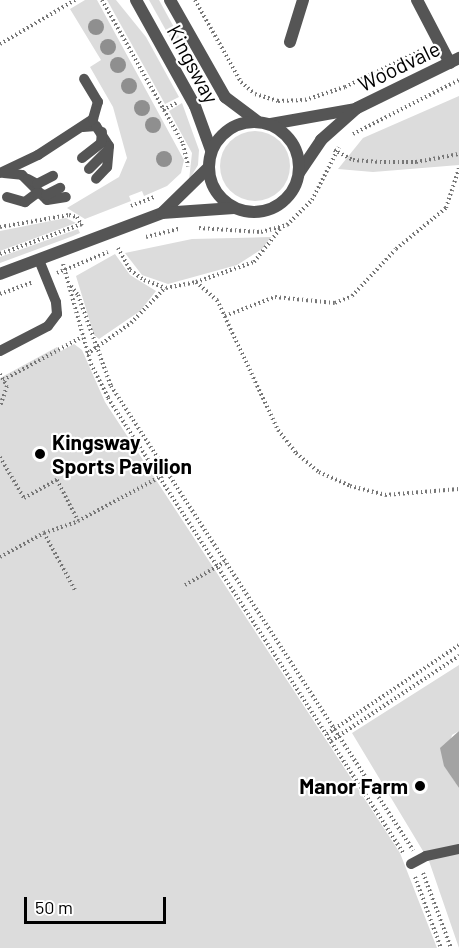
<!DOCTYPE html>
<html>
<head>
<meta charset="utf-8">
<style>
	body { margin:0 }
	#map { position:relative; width:459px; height:948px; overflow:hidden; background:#fff; font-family:Barlow,sans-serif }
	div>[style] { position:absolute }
	.green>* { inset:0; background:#dcdcdc }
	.round { border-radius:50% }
	.water>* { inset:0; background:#a3a3a3 }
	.path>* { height:4px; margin-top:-2px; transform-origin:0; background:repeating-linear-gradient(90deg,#777 0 1.5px,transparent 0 4.5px) }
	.service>* { height:10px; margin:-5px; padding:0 5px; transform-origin:5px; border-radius:5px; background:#555 }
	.minor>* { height:12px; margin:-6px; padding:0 6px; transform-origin:6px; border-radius:6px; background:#555 }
	.tertiary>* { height:12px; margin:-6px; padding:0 6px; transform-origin:6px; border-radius:6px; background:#555 }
	.tertiary>.ring { margin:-6px; padding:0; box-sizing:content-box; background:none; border:12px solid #555; border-radius:50% }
	.trees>* { width:16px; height:16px; margin:-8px; border-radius:50%; background:#8f8f8f }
	.dots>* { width:16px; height:16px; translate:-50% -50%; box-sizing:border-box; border:3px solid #fff; border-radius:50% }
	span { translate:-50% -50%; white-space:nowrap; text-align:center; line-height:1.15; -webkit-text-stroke:4.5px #fff; paint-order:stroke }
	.street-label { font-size:21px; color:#000 }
	.poi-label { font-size:21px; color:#000; font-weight:700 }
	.left { translate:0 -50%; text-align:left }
	.right { translate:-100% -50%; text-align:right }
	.scale { position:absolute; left:24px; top:897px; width:142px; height:27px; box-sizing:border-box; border:3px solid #000; border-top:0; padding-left:8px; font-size:18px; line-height:21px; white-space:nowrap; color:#000; -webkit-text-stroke:4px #fff; paint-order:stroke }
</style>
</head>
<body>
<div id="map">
	<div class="green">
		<div style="clip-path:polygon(85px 0,97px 0,184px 160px,181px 173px,167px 186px,144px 196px,142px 191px,129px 196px,131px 201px,85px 219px,67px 208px,119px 177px,127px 158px,113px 107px,90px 67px,101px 60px,70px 9px)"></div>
		<div style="clip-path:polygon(107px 0,116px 0,146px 37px,179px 97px,165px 104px)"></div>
		<div style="clip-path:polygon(149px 0,159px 0,204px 82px,197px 86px)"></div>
		<div style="clip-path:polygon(459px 96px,459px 165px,373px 172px,338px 169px,363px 138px)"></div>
		<div style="clip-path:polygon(182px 103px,199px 150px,198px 165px,189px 180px,192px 153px,169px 111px)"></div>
		<div class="round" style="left:220px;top:131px;width:70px;height:70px"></div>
		<div style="clip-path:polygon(66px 218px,76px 223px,0 251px,0 231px)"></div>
		<div style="clip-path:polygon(78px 229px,80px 233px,73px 236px,0 263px,0 257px)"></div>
		<div style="clip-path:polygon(271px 237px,262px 249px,237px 265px,168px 284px,142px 275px,125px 253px,192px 239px)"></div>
		<div style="clip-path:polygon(115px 254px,130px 275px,156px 291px,140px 311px,99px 339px,94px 335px,76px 276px)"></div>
		<div style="clip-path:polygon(74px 344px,82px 350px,105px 402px,400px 853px,437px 948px,0 948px,0 378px,57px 347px,61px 351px)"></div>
		<div style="clip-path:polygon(459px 665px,459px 731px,452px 735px,444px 765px,459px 788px,459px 948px,429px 861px,352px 733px)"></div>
	</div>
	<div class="water">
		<div style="clip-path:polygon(459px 731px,459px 788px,444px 766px,440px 748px)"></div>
	</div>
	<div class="path">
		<div style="left:102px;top:0;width:165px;rotate:60.6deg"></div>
		<div style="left:183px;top:144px;width:23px;rotate:77deg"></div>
		<div style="left:195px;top:0;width:94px;rotate:60.7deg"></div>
		<div style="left:241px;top:82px;width:18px;rotate:41deg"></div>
		<div style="left:255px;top:94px;width:24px;rotate:17deg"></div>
		<div style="left:278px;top:101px;width:27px;rotate:-2deg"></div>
		<div style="left:305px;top:100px;width:42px;rotate:-18deg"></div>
		<div style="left:345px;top:87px;width:90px;rotate:-25.7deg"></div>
		<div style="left:0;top:44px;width:87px;rotate:-30.4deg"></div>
		<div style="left:163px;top:110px;width:15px;rotate:-28deg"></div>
		<div style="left:353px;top:134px;width:119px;rotate:-27deg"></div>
		<div style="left:334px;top:150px;width:21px;rotate:28deg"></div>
		<div style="left:353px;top:160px;width:31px;rotate:4deg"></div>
		<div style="left:384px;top:162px;width:32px"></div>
		<div style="left:416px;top:162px;width:44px;rotate:-10.5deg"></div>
		<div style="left:131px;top:206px;width:26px;rotate:-21deg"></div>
		<div style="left:0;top:227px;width:70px;rotate:-9.9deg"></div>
		<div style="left:69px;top:215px;width:8px;rotate:14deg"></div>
		<div style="left:77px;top:217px;width:10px;rotate:61deg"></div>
		<div style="left:199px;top:228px;width:62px;rotate:3.7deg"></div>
		<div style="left:261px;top:232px;width:27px;rotate:-15deg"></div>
		<div style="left:287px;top:225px;width:35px;rotate:-45deg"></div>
		<div style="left:312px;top:200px;width:59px;rotate:-63deg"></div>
		<div style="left:146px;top:237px;width:34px;rotate:-14deg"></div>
		<div style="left:118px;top:248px;width:25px;rotate:61deg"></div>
		<div style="left:130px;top:270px;width:17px;rotate:36deg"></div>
		<div style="left:144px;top:280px;width:23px;rotate:20deg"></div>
		<div style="left:166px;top:288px;width:31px;rotate:-11deg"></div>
		<div style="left:196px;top:282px;width:28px;rotate:41deg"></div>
		<div style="left:217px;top:300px;width:144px;rotate:64.9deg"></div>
		<div style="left:278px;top:430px;width:29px;rotate:52deg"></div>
		<div style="left:296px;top:453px;width:30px;rotate:40deg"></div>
		<div style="left:319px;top:472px;width:34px;rotate:24deg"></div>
		<div style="left:350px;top:486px;width:36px;rotate:14deg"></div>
		<div style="left:385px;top:495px;width:74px;rotate:-4.6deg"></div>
		<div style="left:0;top:254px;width:87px;rotate:-20.1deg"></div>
		<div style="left:63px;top:264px;width:104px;rotate:74.4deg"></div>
		<div style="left:91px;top:364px;width:38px;rotate:63deg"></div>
		<div style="left:108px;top:398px;width:544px;rotate:57.01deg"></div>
		<div style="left:57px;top:273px;width:55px;rotate:-22.4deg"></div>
		<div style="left:196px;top:282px;width:61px;rotate:-19deg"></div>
		<div style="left:254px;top:262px;width:42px;rotate:-51.8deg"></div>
		<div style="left:71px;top:286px;width:11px;rotate:52deg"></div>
		<div style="left:78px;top:295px;width:97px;rotate:70.1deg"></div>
		<div style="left:111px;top:386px;width:554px;rotate:56.94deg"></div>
		<div style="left:0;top:294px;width:35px;rotate:-20deg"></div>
		<div style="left:225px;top:316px;width:53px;rotate:-20.8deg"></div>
		<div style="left:275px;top:297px;width:60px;rotate:5.7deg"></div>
		<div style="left:335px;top:303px;width:18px;rotate:-22deg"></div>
		<div style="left:352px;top:296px;width:64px;rotate:-46.9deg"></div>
		<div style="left:396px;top:249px;width:65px;rotate:-39.4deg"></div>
		<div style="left:446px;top:208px;width:42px;rotate:-72deg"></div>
		<div style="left:87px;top:354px;width:54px;rotate:-35.2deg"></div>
		<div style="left:131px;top:323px;width:49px;rotate:-45.8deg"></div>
		<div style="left:0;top:374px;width:14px;rotate:60deg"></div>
		<div style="left:7px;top:386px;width:21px;rotate:109deg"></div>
		<div style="left:3px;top:380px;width:90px;rotate:-28.6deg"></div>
		<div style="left:0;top:457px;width:48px;rotate:59.7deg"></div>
		<div style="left:24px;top:498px;width:38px;rotate:-29deg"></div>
		<div style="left:57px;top:480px;width:46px;rotate:62.9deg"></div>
		<div style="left:44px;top:533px;width:67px;rotate:61.5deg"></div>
		<div style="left:0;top:557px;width:50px;rotate:-28.6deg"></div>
		<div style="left:44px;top:533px;width:36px;rotate:-19deg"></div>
		<div style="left:78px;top:521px;width:101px;rotate:-28.3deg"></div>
		<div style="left:185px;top:585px;width:46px;rotate:-29.9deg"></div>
		<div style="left:327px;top:734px;width:159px;rotate:-34deg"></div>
		<div style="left:331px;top:741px;width:154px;rotate:-33.6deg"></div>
		<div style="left:423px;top:873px;width:80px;rotate:69.5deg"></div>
		<div style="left:415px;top:877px;width:76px;rotate:69.9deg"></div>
	</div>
	<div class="service">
		<div style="left:83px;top:127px;width:13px;rotate:-4deg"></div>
		<div style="left:96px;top:126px;width:24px;rotate:57deg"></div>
		<div style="left:109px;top:146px;width:21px;rotate:95deg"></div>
		<div style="left:107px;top:167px;width:16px;rotate:133deg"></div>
		<div style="left:82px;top:158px;width:24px;rotate:-38deg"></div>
		<div style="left:101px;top:143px;width:11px;rotate:-85deg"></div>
		<div style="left:89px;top:169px;width:27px;rotate:-45deg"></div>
		<div style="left:0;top:173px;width:42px;rotate:-25.3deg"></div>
		<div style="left:38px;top:155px;width:66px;rotate:-33.2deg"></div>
		<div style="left:93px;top:119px;width:18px;rotate:-74deg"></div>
		<div style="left:98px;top:102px;width:27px;rotate:-121deg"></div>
		<div style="left:4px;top:173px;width:18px;rotate:6deg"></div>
		<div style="left:22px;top:175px;width:35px;rotate:45deg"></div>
		<div style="left:47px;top:200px;width:19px;rotate:-9deg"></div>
		<div style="left:28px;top:179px;width:10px;rotate:29deg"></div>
		<div style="left:37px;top:184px;width:18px;rotate:-27deg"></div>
		<div style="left:7px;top:197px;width:19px;rotate:16deg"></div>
		<div style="left:25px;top:202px;width:15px;rotate:-37deg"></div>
		<div style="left:37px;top:193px;width:9px;rotate:13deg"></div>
		<div style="left:46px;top:195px;width:16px;rotate:-27deg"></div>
		<div style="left:0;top:351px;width:54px;rotate:-27.5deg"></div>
		<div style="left:48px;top:326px;width:15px;rotate:-53deg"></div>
		<div style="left:57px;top:314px;width:12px;rotate:-95deg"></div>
		<div style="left:56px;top:302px;width:45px;rotate:-112deg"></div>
		<div style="left:411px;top:864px;width:17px;rotate:-28deg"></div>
		<div style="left:426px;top:856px;width:34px;rotate:-12deg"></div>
	</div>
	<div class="minor">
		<div style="left:417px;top:0;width:71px;rotate:62.4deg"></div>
		<div style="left:290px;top:42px;width:44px;rotate:-72.8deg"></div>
		<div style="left:271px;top:124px;width:85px;rotate:-10.1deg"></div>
		<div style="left:299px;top:173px;width:40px;rotate:-56deg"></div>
		<div style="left:321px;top:140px;width:48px;rotate:-41.6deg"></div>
		<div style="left:357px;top:108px;width:114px;rotate:-26.1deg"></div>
	</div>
	<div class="tertiary">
		<div style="left:136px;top:0;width:121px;rotate:60.9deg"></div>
		<div style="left:195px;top:106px;width:47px;rotate:70deg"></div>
		<div style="left:170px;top:0;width:112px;rotate:60.4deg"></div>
		<div style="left:225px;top:97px;width:40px;rotate:37deg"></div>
		<div class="ring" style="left:209px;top:122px;width:78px;height:78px"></div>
		<div style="left:163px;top:212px;width:63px;rotate:-44.4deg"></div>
		<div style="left:0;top:274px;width:173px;rotate:-20.6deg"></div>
		<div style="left:162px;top:213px;width:72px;rotate:-4deg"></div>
	</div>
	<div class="trees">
		<div style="left:96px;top:27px"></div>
		<div style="left:108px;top:47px"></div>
		<div style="left:118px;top:65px"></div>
		<div style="left:129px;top:86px"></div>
		<div style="left:142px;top:108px"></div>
		<div style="left:153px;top:125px"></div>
		<div style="left:164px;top:159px"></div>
	</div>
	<div class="dots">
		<div style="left:40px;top:454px;background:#000"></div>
		<div style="left:420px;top:786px;background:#000"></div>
	</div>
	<div class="street-label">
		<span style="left:193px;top:64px;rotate:62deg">Kingsway</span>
		<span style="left:399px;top:66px;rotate:-26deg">Woodvale</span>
	</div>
	<div class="poi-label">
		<span class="left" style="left:52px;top:454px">Kingsway<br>Sports Pavilion</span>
		<span class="right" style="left:408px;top:786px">Manor Farm</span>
	</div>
	<div class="scale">50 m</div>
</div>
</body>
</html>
